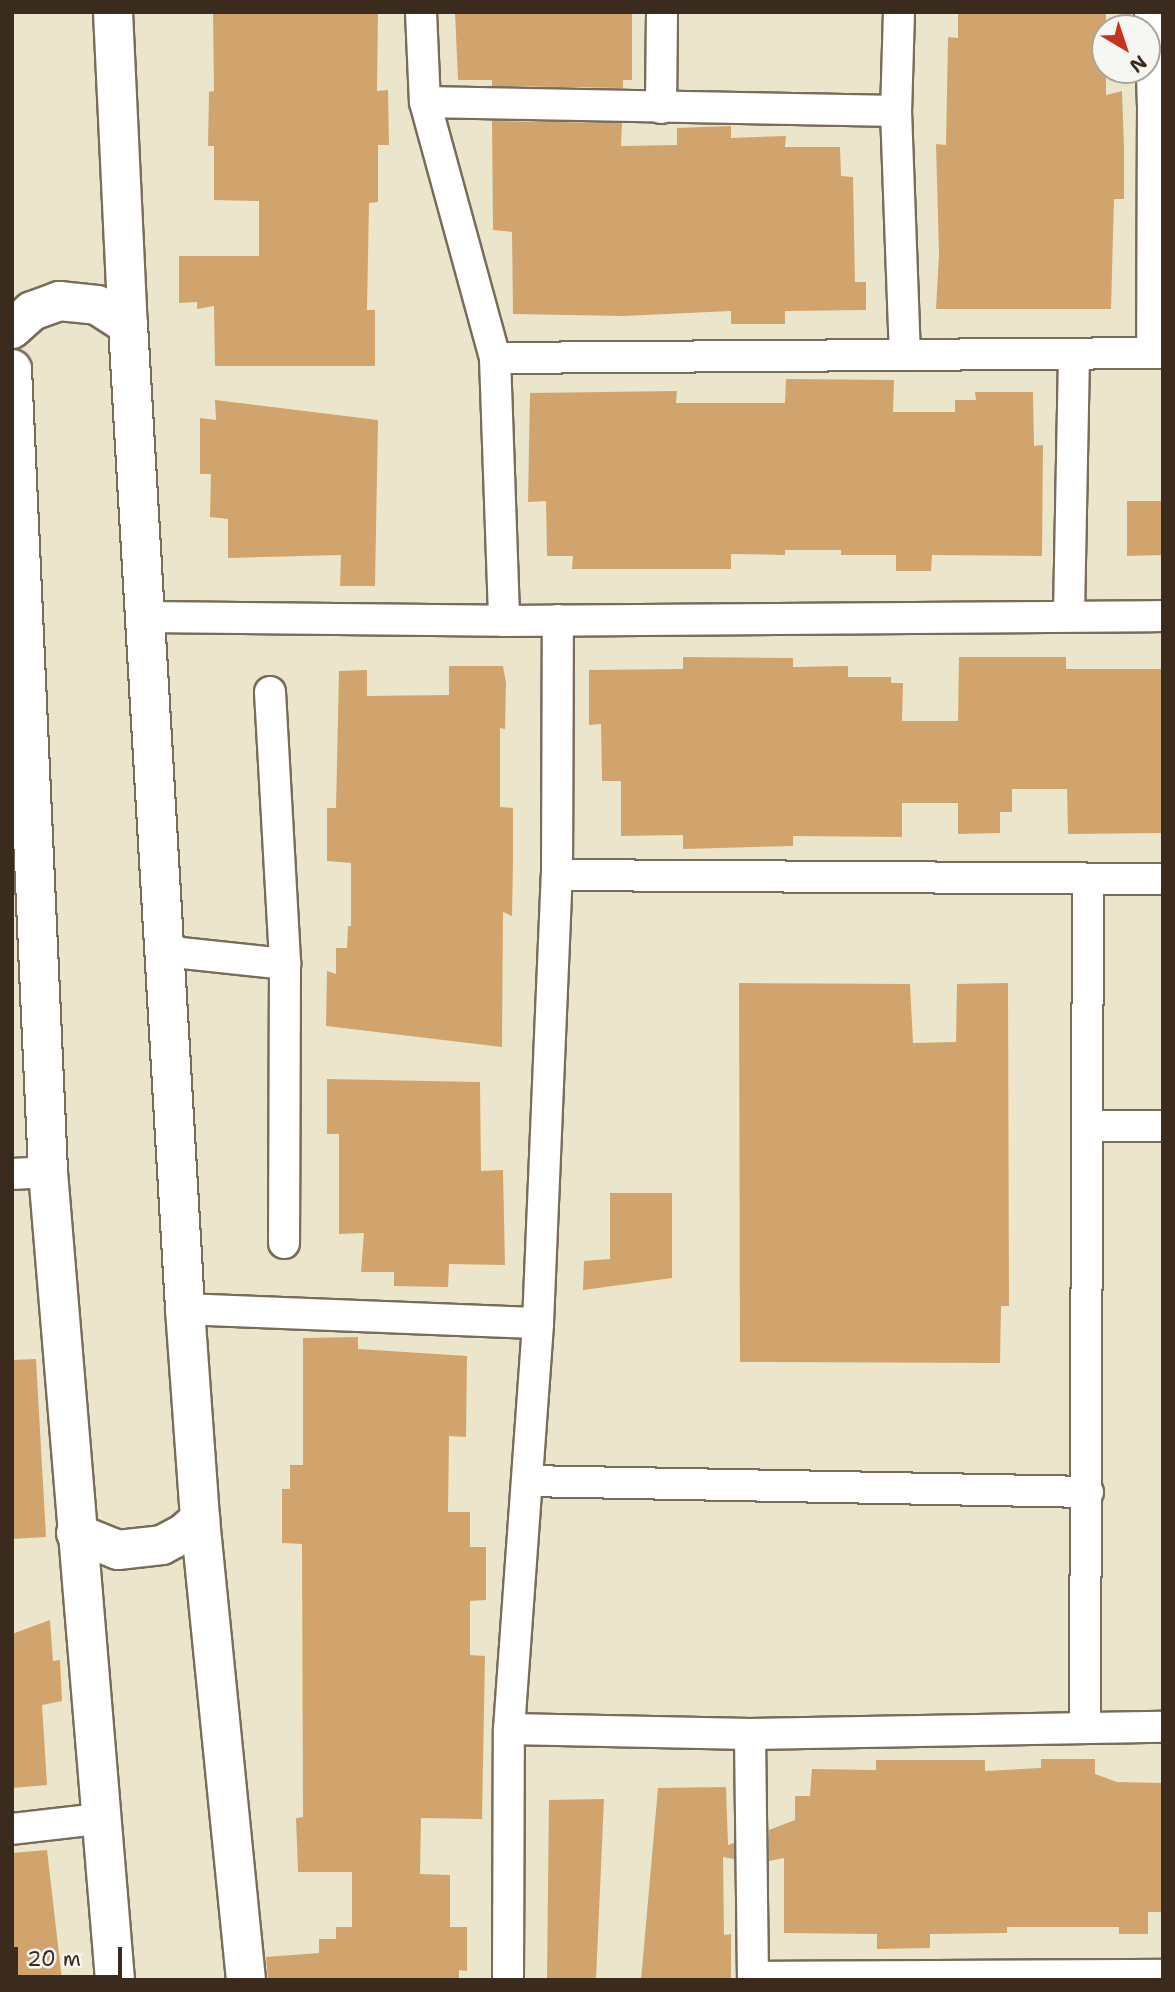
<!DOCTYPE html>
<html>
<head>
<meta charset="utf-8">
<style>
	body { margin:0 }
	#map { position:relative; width:1175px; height:1992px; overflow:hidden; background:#ebe6cb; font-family:"Shantell Sans",sans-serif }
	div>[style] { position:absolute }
	.building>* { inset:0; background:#d1a46d }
	.roads { filter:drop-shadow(2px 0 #796c5b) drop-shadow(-2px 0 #796c5b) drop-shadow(0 2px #796c5b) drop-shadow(0 -2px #796c5b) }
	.minor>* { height:30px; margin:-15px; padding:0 15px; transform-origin:15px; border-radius:15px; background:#fff }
	.tertiary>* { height:38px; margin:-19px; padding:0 19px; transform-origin:19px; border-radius:19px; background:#fff }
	span { translate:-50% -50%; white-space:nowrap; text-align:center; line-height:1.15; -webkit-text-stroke:6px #f6f6f2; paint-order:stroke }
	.frame { position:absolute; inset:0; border:14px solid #3b2a1e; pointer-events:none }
	.north { position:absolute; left:1091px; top:14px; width:70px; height:70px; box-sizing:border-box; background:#f6f6f2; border:2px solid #aba49d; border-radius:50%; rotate:141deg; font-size:19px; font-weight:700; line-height:28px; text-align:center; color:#3b2a1e }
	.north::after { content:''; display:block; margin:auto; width:24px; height:32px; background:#c8321e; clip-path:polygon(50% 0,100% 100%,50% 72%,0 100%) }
	.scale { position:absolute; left:14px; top:1947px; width:108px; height:32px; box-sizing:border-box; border:4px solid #3b2a1e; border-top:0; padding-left:9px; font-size:21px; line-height:24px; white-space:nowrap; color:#3b2a1e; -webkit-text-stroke:5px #f6f6f2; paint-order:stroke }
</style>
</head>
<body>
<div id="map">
	<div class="building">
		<div style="clip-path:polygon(213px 12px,378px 12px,377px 91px,388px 90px,389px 145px,378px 145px,378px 202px,369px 203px,367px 310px,375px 310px,375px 366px,215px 366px,214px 306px,197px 309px,197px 302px,179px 303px,179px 256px,259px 256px,259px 201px,214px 200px,214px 146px,208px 146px,209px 92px,214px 91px)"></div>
		<div style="clip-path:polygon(455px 12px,632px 12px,632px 80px,623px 80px,623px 88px,492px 86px,492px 80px,458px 80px)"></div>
		<div style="clip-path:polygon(958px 12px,1106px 12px,1106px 95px,1122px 91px,1124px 147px,1124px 199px,1114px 199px,1111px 309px,936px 309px,939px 254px,936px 144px,946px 145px,948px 37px,958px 38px)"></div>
		<div style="clip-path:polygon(492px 121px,622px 123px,621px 146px,677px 145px,677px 128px,731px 126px,731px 138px,786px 136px,785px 147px,840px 147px,841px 176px,853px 177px,855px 282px,866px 282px,866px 310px,785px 311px,785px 324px,731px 324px,731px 311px,623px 316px,513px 314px,512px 232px,493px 230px)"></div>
		<div style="clip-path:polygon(786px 379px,894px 380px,893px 412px,955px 412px,955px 400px,976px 400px,975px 392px,1033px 392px,1034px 446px,1043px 445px,1042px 556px,932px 555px,931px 571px,896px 571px,896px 555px,841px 555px,841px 550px,785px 550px,785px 555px,731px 554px,731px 569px,572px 569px,573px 556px,547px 556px,546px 501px,528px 502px,530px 393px,677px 391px,676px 403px,785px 403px)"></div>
		<div style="clip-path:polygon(215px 400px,378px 420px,375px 586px,340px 586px,341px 555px,228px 558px,228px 519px,210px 517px,211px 474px,200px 474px,200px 418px,216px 420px)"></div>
		<div style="clip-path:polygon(1127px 501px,1163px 501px,1163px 555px,1127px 556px)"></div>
		<div style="clip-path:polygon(683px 657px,793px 658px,793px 667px,848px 666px,848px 677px,891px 677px,891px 683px,903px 683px,902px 721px,958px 721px,959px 657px,1066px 657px,1066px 669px,1163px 669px,1163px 833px,1068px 834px,1067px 789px,1012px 789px,1012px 812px,1000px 812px,1000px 833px,958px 834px,958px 803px,902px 803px,902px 837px,793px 836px,793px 846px,683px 849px,683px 835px,621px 836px,621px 781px,602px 781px,601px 724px,589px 725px,589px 670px,683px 669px)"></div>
		<div style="clip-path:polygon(449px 666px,503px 666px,506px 683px,505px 729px,500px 728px,500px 807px,513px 808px,513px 861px,512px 916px,503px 912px,502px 1047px,326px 1026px,327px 971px,336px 974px,336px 948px,347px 948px,348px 926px,351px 926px,351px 863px,327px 861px,327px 808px,336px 808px,339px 671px,367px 670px,367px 696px,449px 695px)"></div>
		<div style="clip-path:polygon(739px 983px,910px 984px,913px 1043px,956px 1042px,957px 984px,1008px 983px,1009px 1306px,1001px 1306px,1000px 1363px,740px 1362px)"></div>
		<div style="clip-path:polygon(327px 1079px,480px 1082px,481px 1171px,503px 1170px,505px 1265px,449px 1264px,448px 1287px,394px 1286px,394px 1272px,361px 1272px,364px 1233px,339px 1234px,339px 1134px,327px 1134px)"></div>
		<div style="clip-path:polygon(610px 1193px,672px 1193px,672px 1278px,583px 1290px,584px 1261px,610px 1259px)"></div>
		<div style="clip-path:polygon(358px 1337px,358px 1349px,467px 1356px,466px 1437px,449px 1436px,448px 1512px,470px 1512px,470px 1547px,486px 1547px,486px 1600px,470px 1601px,470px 1655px,485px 1656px,482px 1819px,421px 1818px,420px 1874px,450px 1875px,450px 1927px,467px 1927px,467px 1971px,459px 1970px,459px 1980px,268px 1980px,266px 1957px,319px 1953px,319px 1939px,336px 1939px,336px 1927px,352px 1927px,352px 1872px,298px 1872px,296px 1818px,303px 1817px,302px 1544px,282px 1543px,282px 1489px,290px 1489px,290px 1465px,303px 1465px,303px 1338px)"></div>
		<div style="clip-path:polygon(36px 1359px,46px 1537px,12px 1539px,12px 1360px)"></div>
		<div style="clip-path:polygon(50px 1620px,53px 1661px,60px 1660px,62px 1701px,42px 1705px,47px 1785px,12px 1788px,12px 1634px)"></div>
		<div style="clip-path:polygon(1041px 1759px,1095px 1759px,1095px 1774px,1117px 1782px,1163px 1783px,1163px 1912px,1148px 1912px,1148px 1934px,1119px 1934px,1119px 1927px,1007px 1927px,1007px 1933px,930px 1934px,930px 1948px,877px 1949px,877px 1934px,784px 1933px,784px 1858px,769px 1861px,769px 1830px,795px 1820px,795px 1796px,810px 1796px,812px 1769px,876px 1770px,876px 1760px,985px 1760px,985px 1771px,1041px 1768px)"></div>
		<div style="clip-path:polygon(726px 1787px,728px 1845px,734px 1843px,734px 1859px,723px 1857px,724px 1935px,731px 1934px,731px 1980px,641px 1980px,658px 1788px)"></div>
		<div style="clip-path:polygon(604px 1799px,596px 1980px,547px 1980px,549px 1800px)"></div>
		<div style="clip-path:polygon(47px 1850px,62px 1980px,12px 1980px,12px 1853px)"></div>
	</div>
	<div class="roads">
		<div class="minor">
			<div style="left:421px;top:12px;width:90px;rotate:87.5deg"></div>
			<div style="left:425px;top:102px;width:265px;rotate:74.7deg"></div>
			<div style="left:495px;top:358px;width:263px;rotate:88deg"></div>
			<div style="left:899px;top:12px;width:99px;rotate:91.7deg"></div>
			<div style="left:896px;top:111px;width:243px;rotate:87.9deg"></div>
			<div style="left:1150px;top:12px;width:93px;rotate:88.2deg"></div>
			<div style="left:1153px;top:105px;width:248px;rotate:90.2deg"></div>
			<div style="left:425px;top:102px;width:471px;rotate:1.1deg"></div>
			<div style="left:661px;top:108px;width:96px;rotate:-89.4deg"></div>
			<div style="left:495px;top:358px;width:668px;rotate:-0.43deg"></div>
			<div style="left:1069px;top:615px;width:260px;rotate:-88.9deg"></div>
			<div style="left:146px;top:617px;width:358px;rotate:0.6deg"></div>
			<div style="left:504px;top:621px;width:659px;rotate:-0.43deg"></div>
			<div style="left:270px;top:692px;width:272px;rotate:86.8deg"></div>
			<div style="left:285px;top:964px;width:279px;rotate:90.2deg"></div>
			<div style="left:557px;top:875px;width:606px;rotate:0.38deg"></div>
			<div style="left:163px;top:951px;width:123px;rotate:6.1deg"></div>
			<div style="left:1087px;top:1126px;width:76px"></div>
			<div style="left:12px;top:1174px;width:36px;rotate:-3deg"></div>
			<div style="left:185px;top:1309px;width:353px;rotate:2.3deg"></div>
			<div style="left:527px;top:1481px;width:561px;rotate:1.12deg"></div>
			<div style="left:1085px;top:1726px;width:846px;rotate:-89.8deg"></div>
			<div style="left:509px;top:1729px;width:241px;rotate:1.2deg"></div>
			<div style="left:750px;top:1734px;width:413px;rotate:-1deg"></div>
			<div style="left:750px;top:1734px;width:246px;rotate:89.3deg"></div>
			<div style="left:12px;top:1829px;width:88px;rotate:-6.6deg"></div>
			<div style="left:753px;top:1977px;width:410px;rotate:-0.3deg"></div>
			<div style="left:508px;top:1980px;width:251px;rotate:-89.8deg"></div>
			<div style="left:509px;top:1729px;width:407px;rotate:-85.9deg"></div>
			<div style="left:538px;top:1323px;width:448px;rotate:-87.6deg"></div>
			<div style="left:557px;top:875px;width:255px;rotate:-89.8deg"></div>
		</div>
		<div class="tertiary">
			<div style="left:113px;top:12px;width:313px;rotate:87.3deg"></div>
			<div style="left:128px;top:325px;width:986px;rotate:86.68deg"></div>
			<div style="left:185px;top:1309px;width:211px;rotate:85.9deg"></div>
			<div style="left:200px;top:1519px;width:463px;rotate:84.3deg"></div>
			<div style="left:12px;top:329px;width:27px;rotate:-42deg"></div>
			<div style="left:32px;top:311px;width:29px;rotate:-20deg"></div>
			<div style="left:59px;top:301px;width:38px;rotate:6deg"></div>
			<div style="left:97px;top:305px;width:37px;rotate:33deg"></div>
			<div style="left:12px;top:369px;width:804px;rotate:87.43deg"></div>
			<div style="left:48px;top:1172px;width:811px;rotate:85.26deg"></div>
			<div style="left:76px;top:1533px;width:45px;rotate:22deg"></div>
			<div style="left:118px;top:1550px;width:44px;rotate:-6.5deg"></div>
			<div style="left:162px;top:1545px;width:24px;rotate:-28deg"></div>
			<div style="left:183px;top:1534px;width:23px;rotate:-41deg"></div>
		</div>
	</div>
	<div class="frame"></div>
	<div class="north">N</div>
	<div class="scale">20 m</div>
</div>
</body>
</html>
